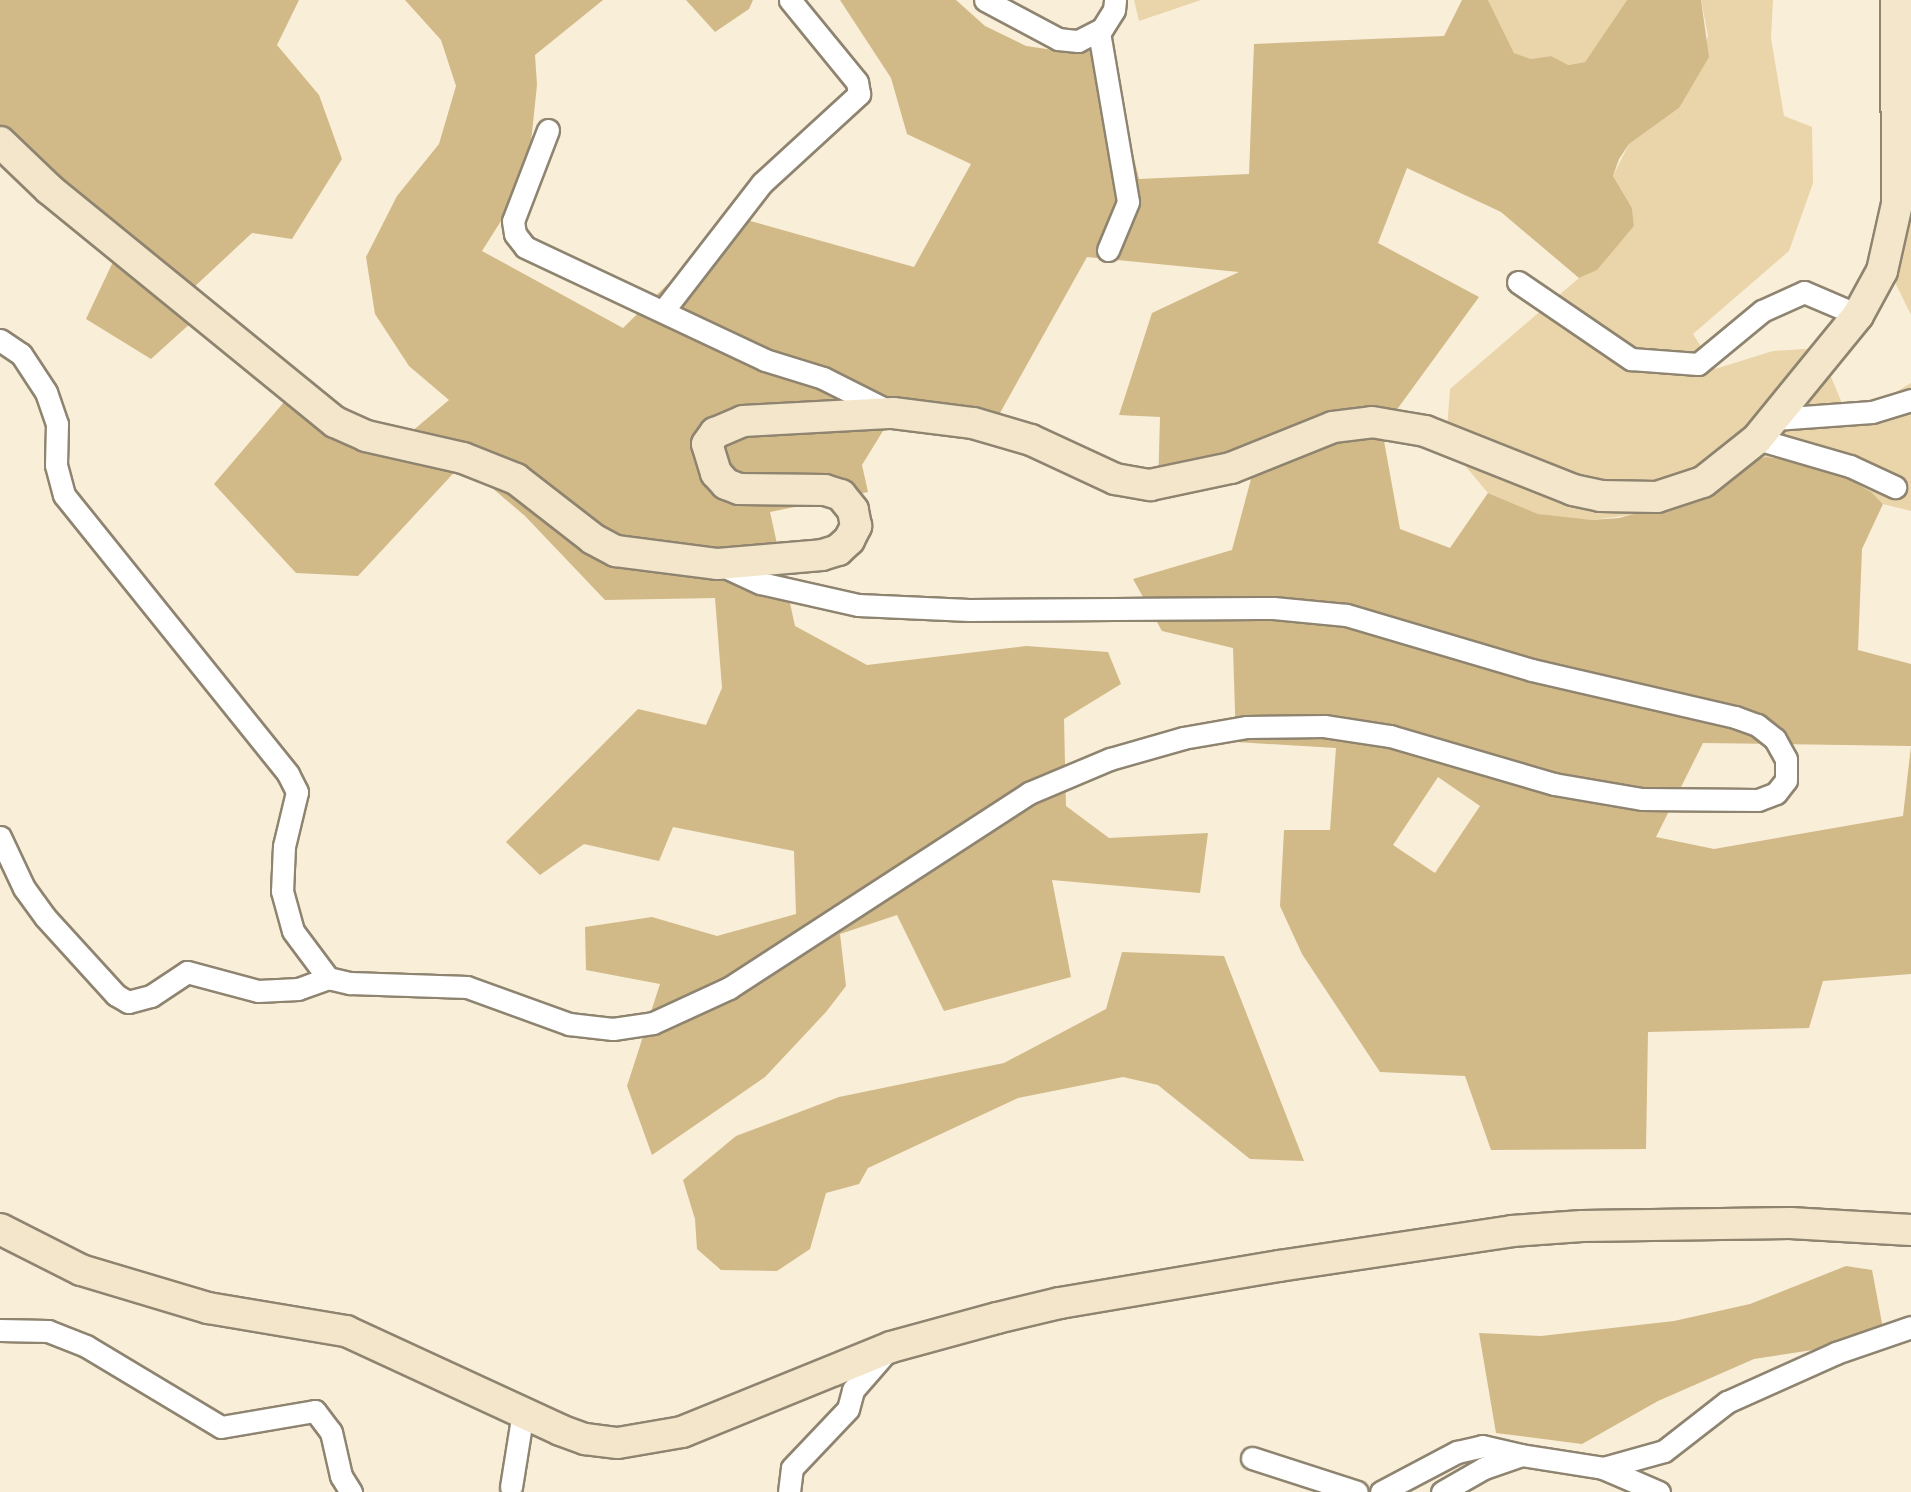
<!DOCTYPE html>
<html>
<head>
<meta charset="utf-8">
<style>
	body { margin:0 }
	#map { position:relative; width:1911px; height:1492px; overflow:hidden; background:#f9eed8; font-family:Figtree,sans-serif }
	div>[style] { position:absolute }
	.green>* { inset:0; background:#ead4a9 }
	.forest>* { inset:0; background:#d2b988 }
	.roads { filter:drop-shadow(2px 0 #8e8470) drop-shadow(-2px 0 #8e8470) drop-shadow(0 2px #8e8470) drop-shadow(0 -2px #8e8470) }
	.street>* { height:21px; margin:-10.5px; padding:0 10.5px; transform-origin:10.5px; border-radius:10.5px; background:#fff }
	.secondary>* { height:30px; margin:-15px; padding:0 15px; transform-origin:15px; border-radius:15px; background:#f3e6ca }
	span { translate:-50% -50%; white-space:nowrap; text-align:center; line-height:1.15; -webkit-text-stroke:7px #fff; paint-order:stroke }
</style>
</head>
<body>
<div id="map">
	<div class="green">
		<div style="clip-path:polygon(1134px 0,1201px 0,1139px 21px)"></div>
		<div style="clip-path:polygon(1488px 0,1627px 0,1585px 62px,1567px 65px,1551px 56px,1531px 59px,1514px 53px)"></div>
		<div style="clip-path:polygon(1701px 0,1773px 0,1771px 38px,1784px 116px,1812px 127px,1813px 183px,1789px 251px,1693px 334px,1715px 369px,1773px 351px,1819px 348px,1849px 420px,1911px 383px,1911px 511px,1883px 504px,1858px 481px,1787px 456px,1767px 457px,1746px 460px,1645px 513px,1592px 520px,1565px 519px,1538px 514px,1488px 493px,1446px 443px,1450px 389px,1579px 278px,1596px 270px,1634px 226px,1632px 208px,1613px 176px,1629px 144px,1679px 108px,1708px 36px)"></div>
		<div style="clip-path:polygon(1900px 0,1911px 0,1911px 315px,1890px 272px)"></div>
	</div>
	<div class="forest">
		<div style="clip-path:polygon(0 0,299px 0,277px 45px,319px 95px,342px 159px,292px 239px,252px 233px,177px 303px,193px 321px,151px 359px,86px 319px,120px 247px,0 139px)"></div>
		<div style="clip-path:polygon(evenodd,405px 0,603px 0,535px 55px,537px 85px,527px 180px,482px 251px,623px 328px,736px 217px,914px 267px,971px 164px,907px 134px,891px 78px,840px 0,956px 0,985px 26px,1026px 46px,1067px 52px,1107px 47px,1139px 179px,1249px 174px,1254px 44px,1444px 36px,1462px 0,1488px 0,1514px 53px,1531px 59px,1551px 56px,1568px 65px,1585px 62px,1627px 0,1701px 0,1709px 57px,1679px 108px,1629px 144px,1619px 159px,1613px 176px,1632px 208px,1634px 226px,1597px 270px,1579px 278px,1501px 212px,1407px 168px,1378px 243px,1479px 297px,1382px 430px,1400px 529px,1450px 548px,1488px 493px,1538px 514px,1592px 520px,1619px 518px,1667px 505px,1746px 460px,1767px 457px,1827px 465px,1871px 492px,1883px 504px,1862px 549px,1858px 650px,1911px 664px,1911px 974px,1823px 981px,1809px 1028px,1648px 1032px,1646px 1149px,1491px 1150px,1465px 1076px,1380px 1072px,1302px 954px,1280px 906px,1284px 830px,1330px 830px,1336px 748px,1236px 742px,1233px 648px,1162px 631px,1133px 579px,1232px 550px,1251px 479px,1158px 490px,1160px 417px,1119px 415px,1152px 313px,1239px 272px,1087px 257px,986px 438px,886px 426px,862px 465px,868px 492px,770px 512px,795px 626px,867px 665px,1026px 646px,1108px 652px,1121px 684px,1064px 719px,1066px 806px,1109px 838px,1208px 833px,1200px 893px,1052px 880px,1071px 977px,944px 1011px,897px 915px,840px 934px,846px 986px,826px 1012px,765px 1077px,652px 1155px,627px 1086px,660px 984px,586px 970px,585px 927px,652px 917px,717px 936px,796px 914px,794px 851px,673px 827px,659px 861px,584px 844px,540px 875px,506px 842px,638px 709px,706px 725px,722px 688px,715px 598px,605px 600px,525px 516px,463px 463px,358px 576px,296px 573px,214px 484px,290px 395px,391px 449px,449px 400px,409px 366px,375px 314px,366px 257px,397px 196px,439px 144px,456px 86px,441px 40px,405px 0,1703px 743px,1911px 746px,1903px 816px,1714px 849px,1656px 837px,1703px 743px,405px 0,1438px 777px,1480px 806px,1435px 873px,1393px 845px,1438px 777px)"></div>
		<div style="clip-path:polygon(686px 0,753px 0,749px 9px,715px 32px)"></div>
		<div style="clip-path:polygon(1122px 952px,1224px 956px,1304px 1161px,1250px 1159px,1158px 1085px,1123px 1077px,1018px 1098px,868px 1168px,859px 1184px,826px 1193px,810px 1249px,777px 1271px,721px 1270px,697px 1249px,695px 1219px,683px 1180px,736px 1136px,839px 1097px,1004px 1063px,1106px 1009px)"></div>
		<div style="clip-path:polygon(1846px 1266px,1872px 1270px,1885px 1339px,1754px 1359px,1658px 1401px,1582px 1444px,1496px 1433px,1479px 1333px,1541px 1336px,1674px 1321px,1750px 1304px)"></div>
	</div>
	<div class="roads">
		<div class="street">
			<div style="left:985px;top:0;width:83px;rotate:28.1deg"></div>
			<div style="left:1058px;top:39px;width:20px;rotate:6deg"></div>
			<div style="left:1078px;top:41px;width:27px;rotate:-27deg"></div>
			<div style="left:1102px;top:29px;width:22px;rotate:-58deg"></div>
			<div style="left:1114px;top:10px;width:10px;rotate:-84deg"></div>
			<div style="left:1099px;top:32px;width:172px;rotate:80.3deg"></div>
			<div style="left:1128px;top:202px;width:52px;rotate:112.6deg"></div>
			<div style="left:548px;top:130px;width:97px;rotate:111deg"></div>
			<div style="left:513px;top:221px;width:13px;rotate:81deg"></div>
			<div style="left:515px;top:234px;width:16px;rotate:52deg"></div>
			<div style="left:525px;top:247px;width:265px;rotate:25.2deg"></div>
			<div style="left:765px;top:360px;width:61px;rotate:17.2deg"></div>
			<div style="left:823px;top:378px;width:76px;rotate:26.6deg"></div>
			<div style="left:1518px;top:282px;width:137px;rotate:34.3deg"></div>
			<div style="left:1631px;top:359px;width:67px;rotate:4.3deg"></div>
			<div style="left:1698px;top:364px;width:83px;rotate:-39.6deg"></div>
			<div style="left:1762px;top:311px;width:46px;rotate:-24.3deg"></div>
			<div style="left:1804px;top:292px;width:59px;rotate:23.1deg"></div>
			<div style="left:663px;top:311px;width:162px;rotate:-52.3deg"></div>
			<div style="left:762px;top:183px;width:132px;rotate:-42.5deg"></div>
			<div style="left:859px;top:94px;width:12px;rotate:-99deg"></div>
			<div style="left:857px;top:82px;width:106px;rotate:-129.3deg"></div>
			<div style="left:0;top:340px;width:25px;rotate:34deg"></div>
			<div style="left:21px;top:354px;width:45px;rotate:56.7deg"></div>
			<div style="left:46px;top:392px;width:34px;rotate:71deg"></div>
			<div style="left:57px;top:424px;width:41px;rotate:91.4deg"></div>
			<div style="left:56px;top:465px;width:31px;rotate:75deg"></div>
			<div style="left:64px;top:495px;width:358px;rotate:51.2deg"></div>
			<div style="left:288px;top:774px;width:20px;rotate:63deg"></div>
			<div style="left:297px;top:792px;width:56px;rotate:103.5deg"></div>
			<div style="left:284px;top:846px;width:45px;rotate:92.5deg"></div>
			<div style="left:282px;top:891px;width:41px;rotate:74.6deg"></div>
			<div style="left:293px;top:931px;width:59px;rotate:53.3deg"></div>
			<div style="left:328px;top:978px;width:23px;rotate:13deg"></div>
			<div style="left:350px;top:983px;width:117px;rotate:2deg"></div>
			<div style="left:467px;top:987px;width:109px;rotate:19.9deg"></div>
			<div style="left:569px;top:1024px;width:44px;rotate:6.5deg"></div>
			<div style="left:613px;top:1029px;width:40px;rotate:-8.5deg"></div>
			<div style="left:653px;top:1023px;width:84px;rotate:-24.7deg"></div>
			<div style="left:729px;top:988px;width:358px;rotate:-33deg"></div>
			<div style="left:1029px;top:793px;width:88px;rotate:-22.8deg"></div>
			<div style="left:1110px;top:759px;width:76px;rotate:-16deg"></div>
			<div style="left:1183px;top:738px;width:65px;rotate:-9.8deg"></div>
			<div style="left:1247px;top:727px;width:77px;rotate:-0.7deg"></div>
			<div style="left:1324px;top:726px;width:67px;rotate:8.6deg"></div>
			<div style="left:1390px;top:736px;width:171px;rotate:16.3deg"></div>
			<div style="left:1554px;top:784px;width:89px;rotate:9.7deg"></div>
			<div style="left:1642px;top:799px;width:116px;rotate:0.5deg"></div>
			<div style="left:1758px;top:800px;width:19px;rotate:-21deg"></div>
			<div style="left:1776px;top:793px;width:16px;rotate:-52deg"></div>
			<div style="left:1786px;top:780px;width:21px;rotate:-90deg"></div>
			<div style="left:1786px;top:759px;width:23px;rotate:-119deg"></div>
			<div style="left:1775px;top:739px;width:23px;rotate:-142deg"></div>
			<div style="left:1757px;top:725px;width:23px;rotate:-160deg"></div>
			<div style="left:1735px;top:717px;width:208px;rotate:-167deg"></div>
			<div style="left:1532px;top:670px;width:194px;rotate:-163.5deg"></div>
			<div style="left:1346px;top:615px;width:73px;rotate:-174.5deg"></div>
			<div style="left:1273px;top:608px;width:304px;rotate:179.6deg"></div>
			<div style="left:969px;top:610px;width:111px;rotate:-177.4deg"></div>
			<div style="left:858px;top:605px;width:100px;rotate:-167.3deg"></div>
			<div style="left:760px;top:583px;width:45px;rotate:-155.1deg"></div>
			<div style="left:1775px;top:419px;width:97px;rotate:-4.1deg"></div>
			<div style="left:1872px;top:412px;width:41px;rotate:-17.1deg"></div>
			<div style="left:1757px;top:439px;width:97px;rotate:16.2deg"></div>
			<div style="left:1850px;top:466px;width:50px;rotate:25deg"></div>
			<div style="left:0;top:837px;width:56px;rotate:64.8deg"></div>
			<div style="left:24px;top:888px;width:36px;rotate:54deg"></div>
			<div style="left:45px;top:917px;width:105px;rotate:47.7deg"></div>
			<div style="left:116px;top:995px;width:14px;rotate:30deg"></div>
			<div style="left:128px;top:1002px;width:24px;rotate:-15deg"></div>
			<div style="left:151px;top:996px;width:43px;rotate:-33.7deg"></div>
			<div style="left:187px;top:972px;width:73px;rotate:15deg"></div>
			<div style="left:258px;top:991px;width:40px;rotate:-2.9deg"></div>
			<div style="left:298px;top:989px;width:32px;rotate:-20deg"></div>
			<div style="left:0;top:1330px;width:48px;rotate:1.2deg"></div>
			<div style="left:48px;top:1331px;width:41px;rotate:21.5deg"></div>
			<div style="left:86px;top:1346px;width:157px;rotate:31deg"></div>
			<div style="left:221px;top:1427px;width:95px;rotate:-9.7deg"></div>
			<div style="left:315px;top:1411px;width:26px;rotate:53deg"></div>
			<div style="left:331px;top:1432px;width:45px;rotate:77.2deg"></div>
			<div style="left:341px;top:1476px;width:19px;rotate:58deg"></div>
			<div style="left:1252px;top:1458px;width:110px;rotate:17.9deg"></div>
			<div style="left:1603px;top:1468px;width:61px;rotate:23.2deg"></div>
			<div style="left:511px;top:1487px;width:76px;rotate:-80.9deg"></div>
			<div style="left:789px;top:1492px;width:24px;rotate:-83deg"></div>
			<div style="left:792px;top:1468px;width:81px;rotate:-46.5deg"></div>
			<div style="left:848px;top:1409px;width:20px;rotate:-75deg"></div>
			<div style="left:853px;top:1390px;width:52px;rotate:-48.9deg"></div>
			<div style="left:1381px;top:1492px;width:86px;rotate:-27.8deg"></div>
			<div style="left:1457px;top:1452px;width:26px;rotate:-13deg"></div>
			<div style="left:1482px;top:1446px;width:40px;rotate:13deg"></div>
			<div style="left:1442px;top:1492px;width:48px;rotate:-29.7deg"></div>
			<div style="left:1484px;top:1468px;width:39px;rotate:-19deg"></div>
			<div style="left:1521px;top:1455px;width:83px;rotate:9deg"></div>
			<div style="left:1603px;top:1468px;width:63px;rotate:-15.6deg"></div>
			<div style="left:1664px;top:1451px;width:80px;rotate:-37.9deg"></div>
			<div style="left:1727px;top:1402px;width:120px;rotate:-24.2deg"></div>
			<div style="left:1836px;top:1353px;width:79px;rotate:-19.1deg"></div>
		</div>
		<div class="secondary">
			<div style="left:0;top:142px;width:68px;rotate:43.8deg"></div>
			<div style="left:49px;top:189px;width:369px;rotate:39.2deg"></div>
			<div style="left:335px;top:422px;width:34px;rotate:24deg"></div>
			<div style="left:366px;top:436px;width:99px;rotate:12.8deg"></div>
			<div style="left:463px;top:458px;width:57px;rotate:21.6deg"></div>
			<div style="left:516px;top:479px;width:98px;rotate:37.9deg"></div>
			<div style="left:593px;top:539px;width:26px;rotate:28deg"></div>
			<div style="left:616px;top:551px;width:103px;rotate:7.3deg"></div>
			<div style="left:718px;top:564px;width:104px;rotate:-4.9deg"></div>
			<div style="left:822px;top:555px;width:17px;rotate:-17deg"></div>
			<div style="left:838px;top:550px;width:15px;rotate:-42deg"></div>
			<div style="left:849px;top:540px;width:16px;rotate:-63deg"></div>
			<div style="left:856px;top:526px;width:16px;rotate:-101deg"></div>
			<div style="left:853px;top:510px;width:19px;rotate:-129deg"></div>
			<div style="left:841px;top:495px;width:17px;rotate:-163deg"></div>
			<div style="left:825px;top:490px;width:86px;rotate:-179.3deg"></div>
			<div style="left:739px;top:489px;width:14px;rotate:-159deg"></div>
			<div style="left:726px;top:484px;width:15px;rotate:-132deg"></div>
			<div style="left:716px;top:473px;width:30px;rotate:-107deg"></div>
			<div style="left:707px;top:444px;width:14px;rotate:-54deg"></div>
			<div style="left:715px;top:433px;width:30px;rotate:-23deg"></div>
			<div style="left:743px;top:421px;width:150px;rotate:-3.1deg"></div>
			<div style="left:893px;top:413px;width:81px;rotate:7.1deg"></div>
			<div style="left:973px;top:423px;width:60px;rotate:16.3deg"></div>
			<div style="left:1031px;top:440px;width:93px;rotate:24.9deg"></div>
			<div style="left:1115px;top:479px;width:36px;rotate:10deg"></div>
			<div style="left:1150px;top:485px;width:83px;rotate:-11.9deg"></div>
			<div style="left:1231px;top:468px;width:110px;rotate:-21.9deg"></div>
			<div style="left:1333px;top:427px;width:39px;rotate:-7deg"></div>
			<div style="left:1372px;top:422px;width:54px;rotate:9.6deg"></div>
			<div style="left:1425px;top:431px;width:159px;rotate:21.7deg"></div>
			<div style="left:1573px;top:490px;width:29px;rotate:12deg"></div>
			<div style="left:1601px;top:496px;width:56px;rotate:1deg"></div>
			<div style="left:1657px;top:497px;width:48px;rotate:-18.1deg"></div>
			<div style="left:1703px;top:482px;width:69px;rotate:-38.5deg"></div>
			<div style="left:1757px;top:439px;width:160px;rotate:-50.8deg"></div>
			<div style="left:1858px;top:315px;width:50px;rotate:-61.4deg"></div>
			<div style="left:1882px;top:271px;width:69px;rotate:-77.4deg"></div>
			<div style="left:1897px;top:204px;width:204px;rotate:-90.3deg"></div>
			<div style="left:0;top:1229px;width:91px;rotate:26.8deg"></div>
			<div style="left:81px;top:1270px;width:133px;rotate:16.7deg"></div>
			<div style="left:208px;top:1308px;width:140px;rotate:9.5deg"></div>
			<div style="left:346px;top:1331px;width:236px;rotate:24.8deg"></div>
			<div style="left:560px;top:1430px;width:27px;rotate:20deg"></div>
			<div style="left:585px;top:1439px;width:33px;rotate:7deg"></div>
			<div style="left:618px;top:1443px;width:65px;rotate:-9.8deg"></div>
			<div style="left:682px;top:1432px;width:226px;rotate:-22.1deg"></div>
			<div style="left:891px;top:1347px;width:110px;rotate:-15.3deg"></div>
			<div style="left:997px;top:1318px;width:65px;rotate:-13.4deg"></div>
			<div style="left:1060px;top:1303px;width:222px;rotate:-9.6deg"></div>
			<div style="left:1279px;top:1266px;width:236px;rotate:-8.5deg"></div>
			<div style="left:1512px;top:1231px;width:70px;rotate:-4.1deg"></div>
			<div style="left:1582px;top:1226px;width:208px;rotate:-0.8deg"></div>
			<div style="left:1790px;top:1223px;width:121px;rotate:3.3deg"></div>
		</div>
	</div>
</div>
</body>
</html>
